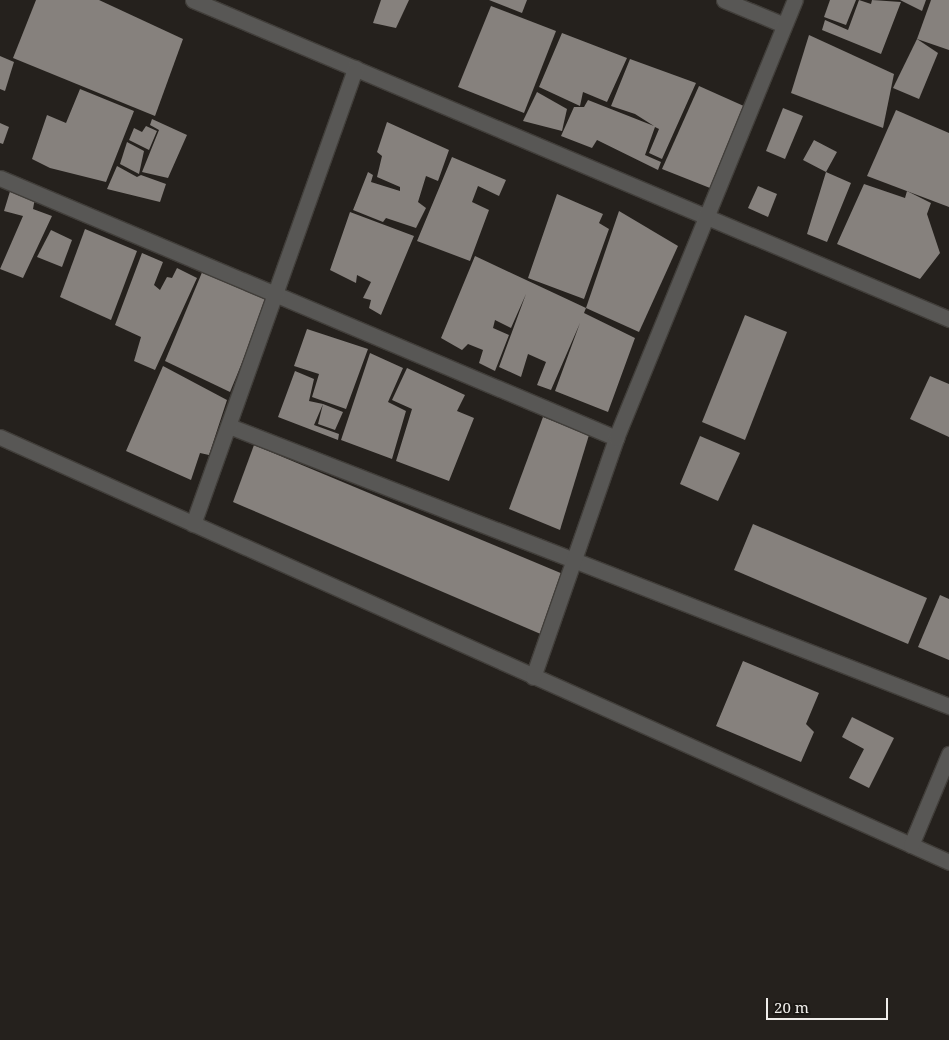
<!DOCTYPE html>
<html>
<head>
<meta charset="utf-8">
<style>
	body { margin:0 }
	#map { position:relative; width:949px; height:1040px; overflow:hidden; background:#25211d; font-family:"Noto Serif",serif }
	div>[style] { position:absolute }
	.building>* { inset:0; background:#86817d }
	.roads { filter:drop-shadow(1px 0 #413e3a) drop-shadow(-1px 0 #413e3a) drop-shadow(0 1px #413e3a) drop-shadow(0 -1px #413e3a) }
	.minor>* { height:15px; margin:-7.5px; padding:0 7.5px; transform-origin:7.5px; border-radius:7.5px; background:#585755 }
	span { translate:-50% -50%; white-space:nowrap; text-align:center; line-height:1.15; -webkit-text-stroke:4.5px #1b1814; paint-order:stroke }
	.scale { position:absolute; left:766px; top:998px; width:122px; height:22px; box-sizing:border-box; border:2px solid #f0eeeb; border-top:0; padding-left:6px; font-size:15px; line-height:18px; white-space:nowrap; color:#f0eeeb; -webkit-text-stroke:4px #1b1814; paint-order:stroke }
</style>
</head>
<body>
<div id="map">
	<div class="building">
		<div style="clip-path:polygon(36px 0,99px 0,183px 39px,155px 116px,13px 58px)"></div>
		<div style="clip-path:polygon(381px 0,409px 0,396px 28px,373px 23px)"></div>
		<div style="clip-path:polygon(489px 0,527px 0,522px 13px)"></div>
		<div style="clip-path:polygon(830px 0,856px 0,846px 25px,824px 17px)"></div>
		<div style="clip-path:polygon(859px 0,871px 4px,872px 0,901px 2px,881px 54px,822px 30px,825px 20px,848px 30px)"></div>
		<div style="clip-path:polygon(900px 0,926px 0,922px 11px)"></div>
		<div style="clip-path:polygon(931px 0,949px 0,949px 50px,917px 39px)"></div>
		<div style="clip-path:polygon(491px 6px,556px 31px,524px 113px,458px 87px)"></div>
		<div style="clip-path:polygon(562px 33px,627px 58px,607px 102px,583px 92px,580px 106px,539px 87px)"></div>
		<div style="clip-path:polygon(809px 35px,894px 74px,883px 128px,791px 93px)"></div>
		<div style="clip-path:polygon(917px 39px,938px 53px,919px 99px,893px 88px)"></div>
		<div style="clip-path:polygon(0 56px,14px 62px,5px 91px,0 89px)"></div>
		<div style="clip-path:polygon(630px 59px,696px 83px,662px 159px,649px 153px,659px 129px,655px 127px,645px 155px,661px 162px,658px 170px,597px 140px,592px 148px,561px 136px,574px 107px,584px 107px,588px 100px,654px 126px,635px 114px,611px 106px)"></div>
		<div style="clip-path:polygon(699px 86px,746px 107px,710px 188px,662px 169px)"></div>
		<div style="clip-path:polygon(80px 89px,134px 111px,106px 182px,50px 168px,32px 159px,47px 115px,66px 123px)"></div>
		<div style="clip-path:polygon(537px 92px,567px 109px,562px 131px,523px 121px)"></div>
		<div style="clip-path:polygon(783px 108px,803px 116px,785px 159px,766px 151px)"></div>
		<div style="clip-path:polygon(896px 110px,949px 133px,949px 207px,867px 176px)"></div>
		<div style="clip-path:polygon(152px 119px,187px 135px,168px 178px,142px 172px,159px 130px,150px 125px)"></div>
		<div style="clip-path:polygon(387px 122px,449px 150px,438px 181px,426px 176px,418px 202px,426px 208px,416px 228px,386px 218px,383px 222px,353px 210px,368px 172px,373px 175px,371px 182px,400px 191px,400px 187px,377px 177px,382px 156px,377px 152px)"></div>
		<div style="clip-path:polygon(0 123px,9px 127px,3px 144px,0 143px)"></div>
		<div style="clip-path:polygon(146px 126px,157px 131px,149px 150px,129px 140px,134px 128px,142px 132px)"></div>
		<div style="clip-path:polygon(814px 140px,837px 152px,826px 172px,851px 183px,827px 242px,807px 234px,826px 172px,803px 160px)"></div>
		<div style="clip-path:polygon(127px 142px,144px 151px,139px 174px,120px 164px)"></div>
		<div style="clip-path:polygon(452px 157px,506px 180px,499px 196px,478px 186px,472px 202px,489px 210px,470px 261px,417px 241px)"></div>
		<div style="clip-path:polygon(117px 166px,137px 177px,141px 175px,166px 184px,160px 202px,107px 189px)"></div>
		<div style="clip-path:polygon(864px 184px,905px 198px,907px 191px,931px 203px,927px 214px,940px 253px,920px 279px,837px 244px)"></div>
		<div style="clip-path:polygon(758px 186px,777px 194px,768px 217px,748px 208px)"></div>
		<div style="clip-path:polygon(11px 188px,35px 198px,33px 209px,52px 216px,23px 278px,0 269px,23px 216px,4px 211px)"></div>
		<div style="clip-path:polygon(557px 194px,603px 214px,599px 223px,609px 229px,584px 299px,528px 278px)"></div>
		<div style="clip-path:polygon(619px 211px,678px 246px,639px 332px,586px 308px)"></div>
		<div style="clip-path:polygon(350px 212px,414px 236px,381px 315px,369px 308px,371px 300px,363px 298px,371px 282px,357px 275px,356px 283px,330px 270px)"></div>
		<div style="clip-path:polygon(85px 229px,137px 251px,111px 320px,60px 297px)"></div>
		<div style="clip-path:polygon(51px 230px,72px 240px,62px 267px,37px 257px)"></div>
		<div style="clip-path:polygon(142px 253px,163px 262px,154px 285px,160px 290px,167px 277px,172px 278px,177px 268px,197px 278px,155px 370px,134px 361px,141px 337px,115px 325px)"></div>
		<div style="clip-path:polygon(475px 256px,586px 308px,584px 313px,635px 338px,608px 412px,555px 391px,580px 323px,551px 390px,537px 385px,546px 362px,528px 354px,521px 377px,499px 367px,526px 294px,511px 328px,495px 320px,493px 328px,509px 335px,495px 371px,479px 363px,483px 350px,468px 344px,462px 350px,441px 338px)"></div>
		<div style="clip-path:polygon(203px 270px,269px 297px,230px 392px,165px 361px)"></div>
		<div style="clip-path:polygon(745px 315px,787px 332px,745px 440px,702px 422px)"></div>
		<div style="clip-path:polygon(307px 329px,368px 349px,346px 409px,312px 397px,319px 374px,294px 366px)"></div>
		<div style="clip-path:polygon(370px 353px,403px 368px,388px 402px,406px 411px,392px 459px,341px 440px)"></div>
		<div style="clip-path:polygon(163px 366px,227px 400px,209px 455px,200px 453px,191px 480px,126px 451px)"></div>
		<div style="clip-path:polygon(407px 368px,465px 395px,457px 411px,474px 418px,449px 481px,396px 461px,412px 409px,392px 400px)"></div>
		<div style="clip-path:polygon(295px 371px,314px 379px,309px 401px,323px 404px,343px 412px,335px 430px,318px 424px,323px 404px,314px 425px,339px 434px,338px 440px,278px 417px)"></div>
		<div style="clip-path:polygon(930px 376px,949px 384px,949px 437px,910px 419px)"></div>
		<div style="clip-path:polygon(543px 417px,589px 435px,560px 530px,509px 509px)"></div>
		<div style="clip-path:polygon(700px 436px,740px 453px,718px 501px,680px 484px)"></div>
		<div style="clip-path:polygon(254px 445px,563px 574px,543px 635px,233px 502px)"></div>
		<div style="clip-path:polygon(753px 524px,927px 598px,908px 644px,734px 570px)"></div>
		<div style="clip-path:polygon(940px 595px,949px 599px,949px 660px,918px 647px)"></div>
		<div style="clip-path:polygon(743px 661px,819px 693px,806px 724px,814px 732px,801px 762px,716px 726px)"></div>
		<div style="clip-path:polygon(852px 717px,894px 738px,869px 788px,849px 778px,864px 749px,842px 737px)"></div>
	</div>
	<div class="roads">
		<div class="minor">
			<div style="left:193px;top:0;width:821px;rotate:22.88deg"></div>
			<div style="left:724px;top:0;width:65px;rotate:22.6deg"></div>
			<div style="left:0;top:178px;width:669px;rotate:22.88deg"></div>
			<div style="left:229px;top:426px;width:773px;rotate:21.25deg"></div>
			<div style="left:0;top:437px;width:1040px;rotate:24.12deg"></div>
			<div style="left:193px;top:524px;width:484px;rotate:-70.4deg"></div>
			<div style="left:533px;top:677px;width:253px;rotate:-70.8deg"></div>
			<div style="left:616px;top:438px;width:473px;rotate:-67.8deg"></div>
			<div style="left:911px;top:845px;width:99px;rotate:-67.3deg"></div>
		</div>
	</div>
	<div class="scale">20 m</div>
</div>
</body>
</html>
